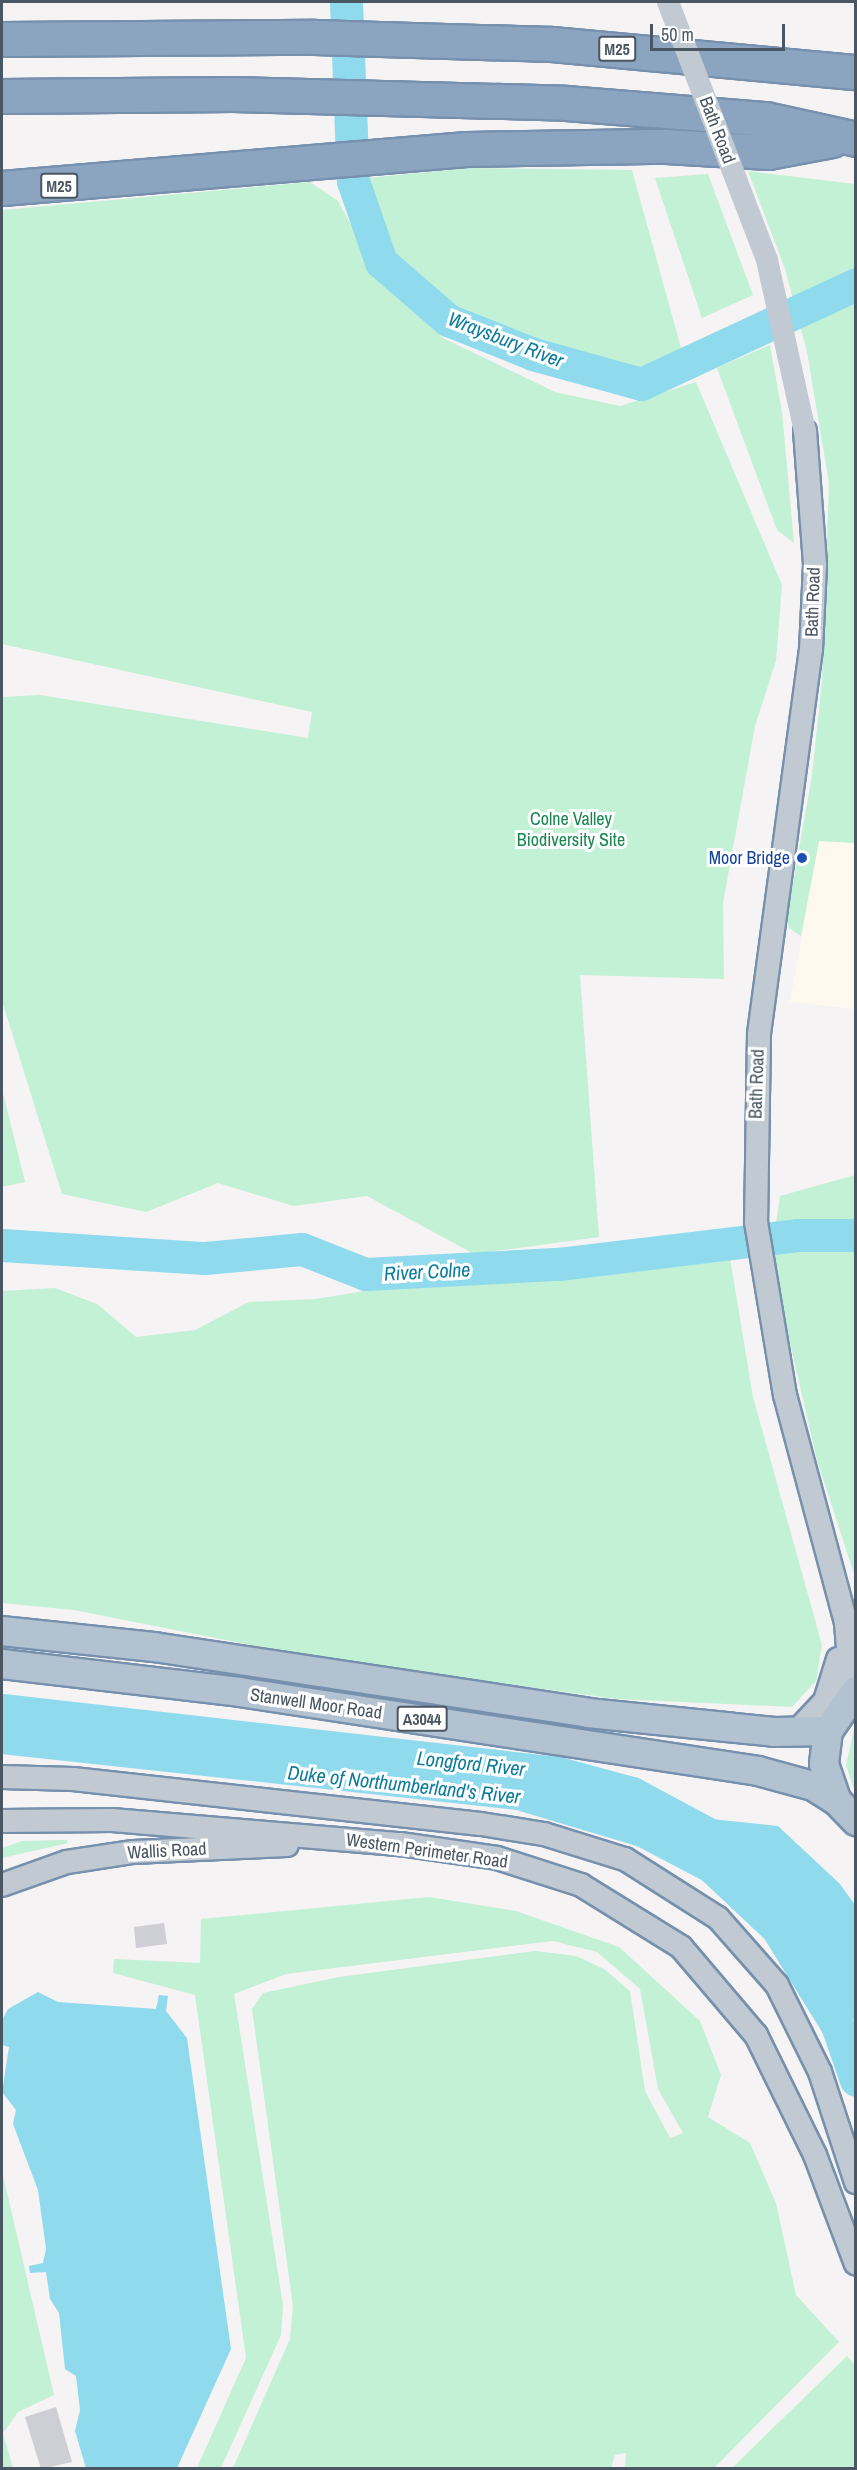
<!DOCTYPE html>
<html>
<head>
<meta charset="utf-8">
<style>
	body { margin:0 }
	#map { position:relative; width:857px; height:2470px; overflow:hidden; background:#f5f3f3; font-family:"Archivo Narrow",sans-serif }
	div>[style] { position:absolute }
	.commercial>* { inset:0; background:#fdf9ef }
	.green>* { inset:0; background:#c3f1d5 }
	.water>* { inset:0; background:#90daee }
	.river>* { height:33px; margin:-16.5px; padding:0 16.5px; transform-origin:16.5px; border-radius:16.5px; background:#90daee }
	.building>* { inset:0; background:#cdcfd5 }
	.roads { filter:drop-shadow(2px 0 #7690ad) drop-shadow(-2px 0 #7690ad) drop-shadow(0 2px #7690ad) drop-shadow(0 -2px #7690ad) }
	.minor>* { height:22px; margin:-11px; padding:0 11px; transform-origin:11px; border-radius:11px; background:#c1cad2 }
	.major>* { height:28px; margin:-14px; padding:0 14px; transform-origin:14px; border-radius:14px; background:#b3c2d1 }
	.highway>* { height:33px; margin:-16.5px; padding:0 16.5px; transform-origin:16.5px; border-radius:16.5px; background:#8ba5c1 }
	.minor-bridge>* { height:22px; margin:-11px; padding:0 11px; transform-origin:11px; border-radius:11px; background:#c1cad2 }
	.dots>* { width:16px; height:16px; translate:-50% -50%; box-sizing:border-box; border:3px solid #fff; border-radius:50% }
	span { translate:-50% -50%; white-space:nowrap; text-align:center; line-height:1.15; -webkit-text-stroke:6px #fff; paint-order:stroke }
	.shield-label span { padding:2px 4px; background:#fff; border:2px solid; border-radius:4px; -webkit-text-stroke-width:0 }
	.shield-label { font-size:16px; color:#4a5661; font-weight:700 }
	.street-label { font-size:18px; color:#4a5661 }
	.park-label { font-size:18px; color:#17864f }
	.transit-label { font-size:18px; color:#164399 }
	.right { translate:-100% -50%; text-align:right }
	.water-label { font-size:20px; color:#0c7c9b; font-style:italic }
	.frame { position:absolute; inset:0; border:3px solid #4a5661; pointer-events:none }
	.scale { position:absolute; left:650px; top:24px; width:135px; height:27px; box-sizing:border-box; border:3px solid #4a5661; border-top:0; padding-left:8px; font-size:18px; line-height:21px; white-space:nowrap; color:#4a5661; -webkit-text-stroke:4px #fff; paint-order:stroke }
</style>
</head>
<body>
<div id="map">
	<div class="commercial">
		<div style="clip-path:polygon(819px 841px,855px 843px,855px 1009px,790px 1002px)"></div>
	</div>
	<div class="green">
		<div style="clip-path:polygon(470px 168px,632px 170px,681px 348px,639px 371px,552px 353px,450px 313px,389px 252px,367px 178px)"></div>
		<div style="clip-path:polygon(748px 171px,855px 184px,855px 843px,819px 841px,801px 936px,789px 928px,787px 918px,812px 775px,822px 681px,829px 483px,807px 352px,785px 269px)"></div>
		<div style="clip-path:polygon(708px 174px,753px 295px,702px 318px,655px 178px)"></div>
		<div style="clip-path:polygon(310px 182px,338px 201px,368px 257px,443px 338px,555px 392px,620px 406px,696px 382px,782px 585px,776px 661px,755px 726px,723px 903px,724px 979px,580px 975px,599px 1237px,474px 1254px,367px 1196px,294px 1206px,218px 1183px,146px 1212px,62px 1194px,2px 1001px,2px 697px,40px 695px,308px 738px,312px 712px,2px 644px,2px 210px)"></div>
		<div style="clip-path:polygon(770px 345px,782px 412px,794px 543px,777px 530px,717px 368px)"></div>
		<div style="clip-path:polygon(2px 1089px,25px 1182px,2px 1187px)"></div>
		<div style="clip-path:polygon(855px 1175px,855px 1223px,775px 1231px,780px 1196px)"></div>
		<div style="clip-path:polygon(855px 1249px,855px 1577px,817px 1460px,769px 1252px)"></div>
		<div style="clip-path:polygon(730px 1258px,753px 1397px,822px 1645px,816px 1681px,792px 1707px,618px 1699px,322px 1659px,74px 1610px,2px 1603px,2px 1291px,55px 1288px,97px 1304px,136px 1337px,195px 1330px,249px 1302px,316px 1299px,430px 1280px,434px 1286px,435px 1278px,560px 1278px)"></div>
		<div style="clip-path:polygon(855px 1724px,855px 1793px,846px 1765px)"></div>
		<div style="clip-path:polygon(67px 1840px,68px 1843px,2px 1858px,2px 1848px,22px 1841px)"></div>
		<div style="clip-path:polygon(429px 1897px,516px 1911px,619px 1947px,700px 2021px,721px 2075px,708px 2117px,750px 2143px,776px 2203px,796px 2295px,839px 2342px,714px 2468px,625px 2468px,626px 2453px,615px 2455px,611px 2468px,233px 2468px,290px 2339px,293px 2306px,252px 2009px,263px 1993px,339px 1977px,535px 1951px,576px 1956px,604px 1969px,630px 1991px,645px 2091px,670px 2138px,683px 2133px,658px 2089px,640px 1989px,597px 1952px,553px 1941px,286px 1974px,234px 1994px,283px 2305px,281px 2335px,221px 2468px,197px 2468px,246px 2358px,195px 1995px,113px 1973px,114px 1959px,200px 1963px,201px 1919px)"></div>
		<div style="clip-path:polygon(2px 2171px,54px 2395px,18px 2412px,3px 2433px,13px 2468px,2px 2468px)"></div>
		<div style="clip-path:polygon(847px 2356px,855px 2365px,855px 2468px,732px 2468px)"></div>
	</div>
	<div class="water">
		<div style="clip-path:polygon(692px 1817px,778px 1826px,840px 1884px,855px 1905px,855px 2022px,762px 1893px,684px 1834px)"></div>
		<div style="clip-path:polygon(38px 1992px,58px 2002px,156px 2009px,159px 1995px,168px 1996px,166px 2011px,187px 2038px,231px 2349px,177px 2468px,86px 2468px,75px 2431px,80px 2410px,76px 2376px,65px 2369px,59px 2313px,50px 2299px,46px 2272px,30px 2273px,29px 2266px,43px 2263px,46px 2249px,38px 2190px,13px 2124px,16px 2110px,2px 2092px,9px 2047px,2px 2045px,2px 2020px,8px 2009px)"></div>
	</div>
	<div class="river">
		<div style="left:346px;top:2px;width:179px;rotate:87.8deg"></div>
		<div style="left:353px;top:181px;width:86px;rotate:70.9deg"></div>
		<div style="left:381px;top:262px;width:89px;rotate:40.9deg"></div>
		<div style="left:448px;top:320px;width:92px;rotate:21.8deg"></div>
		<div style="left:533px;top:354px;width:112px;rotate:15.5deg"></div>
		<div style="left:641px;top:384px;width:237px;rotate:-24.9deg"></div>
		<div style="left:2px;top:1245px;width:203px;rotate:3.7deg"></div>
		<div style="left:205px;top:1258px;width:97px;rotate:-5.3deg"></div>
		<div style="left:302px;top:1249px;width:68px;rotate:21.6deg"></div>
		<div style="left:365px;top:1274px;width:194px;rotate:-3deg"></div>
		<div style="left:559px;top:1264px;width:240px;rotate:-6.9deg"></div>
		<div style="left:797px;top:1235px;width:59px"></div>
		<div style="left:2px;top:1710px;width:560px;rotate:6.46deg"></div>
		<div style="left:558px;top:1773px;width:77px;rotate:15.1deg"></div>
		<div style="left:632px;top:1793px;width:108px;rotate:28.2deg"></div>
		<div style="left:2px;top:1737px;width:519px;rotate:6.19deg"></div>
		<div style="left:518px;top:1793px;width:129px;rotate:16.6deg"></div>
		<div style="left:642px;top:1830px;width:78px;rotate:27.6deg"></div>
		<div style="left:711px;top:1866px;width:91px;rotate:43.2deg"></div>
		<div style="left:777px;top:1928px;width:114px;rotate:58.3deg"></div>
		<div style="left:837px;top:2025px;width:58px;rotate:70.9deg"></div>
	</div>
	<div class="building">
		<div style="clip-path:polygon(164px 1923px,167px 1944px,136px 1948px,134px 1927px)"></div>
		<div style="clip-path:polygon(56px 2407px,72px 2462px,41px 2469px,25px 2417px)"></div>
	</div>
	<div class="roads">
		<div class="minor">
			<div style="left:805px;top:431px;width:134px;rotate:85.7deg"></div>
			<div style="left:815px;top:565px;width:84px;rotate:92.7deg"></div>
			<div style="left:811px;top:649px;width:389px;rotate:97.7deg"></div>
			<div style="left:759px;top:1035px;width:187px;rotate:90.9deg"></div>
			<div style="left:756px;top:1222px;width:175px;rotate:80.5deg"></div>
			<div style="left:785px;top:1395px;width:236px;rotate:75deg"></div>
			<div style="left:846px;top:1623px;width:50px;rotate:85.4deg"></div>
			<div style="left:850px;top:1673px;width:31px;rotate:105deg"></div>
			<div style="left:794px;top:1734px;width:45px;rotate:-46.8deg"></div>
			<div style="left:825px;top:1701px;width:44px;rotate:-72.8deg"></div>
			<div style="left:2px;top:1777px;width:71px;rotate:1.6deg"></div>
			<div style="left:73px;top:1779px;width:410px;rotate:6.3deg"></div>
			<div style="left:481px;top:1824px;width:64px;rotate:9deg"></div>
			<div style="left:544px;top:1834px;width:85px;rotate:17.2deg"></div>
			<div style="left:625px;top:1859px;width:110px;rotate:32.4deg"></div>
			<div style="left:718px;top:1918px;width:89px;rotate:48.6deg"></div>
			<div style="left:777px;top:1985px;width:97px;rotate:63.7deg"></div>
			<div style="left:820px;top:2072px;width:116px;rotate:71.9deg"></div>
			<div style="left:2px;top:1821px;width:110px;rotate:-0.5deg"></div>
			<div style="left:112px;top:1820px;width:289px;rotate:4.8deg"></div>
			<div style="left:400px;top:1844px;width:98px;rotate:8.2deg"></div>
			<div style="left:497px;top:1858px;width:88px;rotate:17.8deg"></div>
			<div style="left:581px;top:1885px;width:118px;rotate:31.8deg"></div>
			<div style="left:681px;top:1947px;width:116px;rotate:49.6deg"></div>
			<div style="left:756px;top:2035px;width:134px;rotate:63.8deg"></div>
			<div style="left:815px;top:2155px;width:116px;rotate:69.4deg"></div>
			<div style="left:2px;top:1885px;width:69px;rotate:-19.5deg"></div>
			<div style="left:67px;top:1862px;width:67px;rotate:-8.6deg"></div>
			<div style="left:133px;top:1852px;width:154px;rotate:-2.6deg"></div>
		</div>
		<div class="major">
			<div style="left:2px;top:1631px;width:153px;rotate:6deg"></div>
			<div style="left:154px;top:1647px;width:439px;rotate:8.6deg"></div>
			<div style="left:588px;top:1713px;width:187px;rotate:5.8deg"></div>
			<div style="left:774px;top:1732px;width:54px;rotate:-1.1deg"></div>
			<div style="left:2px;top:1664px;width:239px;rotate:6.7deg"></div>
			<div style="left:239px;top:1692px;width:525px;rotate:8.65deg"></div>
			<div style="left:758px;top:1771px;width:57px;rotate:15.3deg"></div>
			<div style="left:813px;top:1786px;width:28px;rotate:32deg"></div>
			<div style="left:856px;top:1691px;width:49px;rotate:125deg"></div>
			<div style="left:828px;top:1731px;width:33px;rotate:97deg"></div>
			<div style="left:824px;top:1764px;width:39px;rotate:71deg"></div>
			<div style="left:837px;top:1801px;width:28px;rotate:46deg"></div>
		</div>
		<div class="highway">
			<div style="left:2px;top:39px;width:312px;rotate:-0.4deg"></div>
			<div style="left:314px;top:37px;width:238px;rotate:1.7deg"></div>
			<div style="left:552px;top:44px;width:305px;rotate:5.3deg"></div>
			<div style="left:2px;top:96px;width:231px;rotate:-0.5deg"></div>
			<div style="left:233px;top:94px;width:333px;rotate:1.5deg"></div>
			<div style="left:566px;top:103px;width:201px;rotate:4.6deg"></div>
			<div style="left:766px;top:119px;width:92px;rotate:12.5deg"></div>
			<div style="left:2px;top:188px;width:466px;rotate:-4.8deg"></div>
			<div style="left:466px;top:149px;width:200px;rotate:-0.9deg"></div>
			<div style="left:666px;top:146px;width:102px;rotate:3.4deg"></div>
			<div style="left:768px;top:152px;width:65px;rotate:-10.6deg"></div>
		</div>
	</div>
	<div class="minor-bridge">
		<div style="left:668px;top:2px;width:276px;rotate:69deg"></div>
		<div style="left:767px;top:260px;width:175px;rotate:77.5deg"></div>
	</div>
	<div class="dots">
		<div style="left:802px;top:858px;background:#1a4fb4"></div>
	</div>
	<div class="shield-label">
		<span style="left:617px;top:49px">M25</span>
		<span style="left:59px;top:186px">M25</span>
		<span style="left:422px;top:1719px">A3044</span>
	</div>
	<div class="street-label">
		<span style="left:717px;top:130px;rotate:69deg">Bath Road</span>
		<span style="left:813px;top:602px;rotate:-88deg">Bath Road</span>
		<span style="left:757px;top:1084px;rotate:-88deg">Bath Road</span>
		<span style="left:316px;top:1704px;rotate:8deg">Stanwell Moor Road</span>
		<span style="left:167px;top:1851px;rotate:-3deg">Wallis Road</span>
		<span style="left:427px;top:1851px;rotate:8deg">Western Perimeter Road</span>
	</div>
	<div class="park-label">
		<span style="left:571px;top:830px">Colne Valley<br>Biodiversity Site</span>
	</div>
	<div class="transit-label">
		<span class="right" style="left:790px;top:858px">Moor Bridge</span>
	</div>
	<div class="water-label">
		<span style="left:506px;top:339px;rotate:21deg">Wraysbury River</span>
		<span style="left:427px;top:1271px;rotate:-3deg">River Colne</span>
		<span style="left:471px;top:1763px;rotate:6deg">Longford River</span>
		<span style="left:404px;top:1784px;rotate:6deg">Duke of Northumberland's River</span>
	</div>
	<div class="frame"></div>
	<div class="scale">50 m</div>
</div>
</body>
</html>
